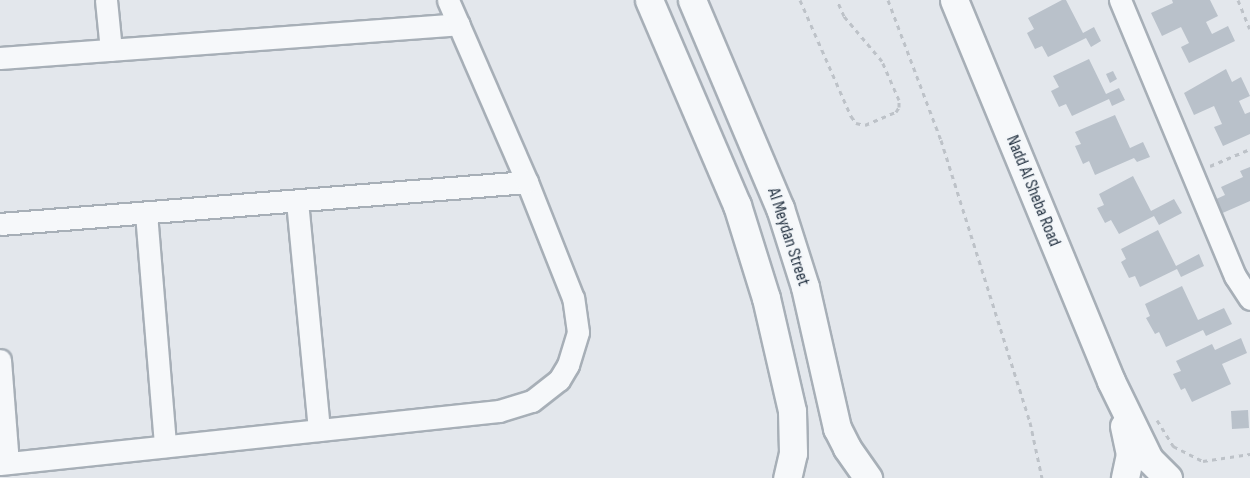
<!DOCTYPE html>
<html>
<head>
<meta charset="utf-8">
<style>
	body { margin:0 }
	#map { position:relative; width:1250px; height:478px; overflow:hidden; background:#e3e7ec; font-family:"Sofia Sans Condensed",sans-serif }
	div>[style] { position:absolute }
	.building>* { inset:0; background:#b9c1ca }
	.path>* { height:3px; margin-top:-1.5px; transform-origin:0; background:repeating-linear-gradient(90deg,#bdc2c8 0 4.5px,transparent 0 9px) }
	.roads { filter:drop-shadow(2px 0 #a7afb7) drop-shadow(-2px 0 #a7afb7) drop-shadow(0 2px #a7afb7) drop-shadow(0 -2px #a7afb7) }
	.minor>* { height:21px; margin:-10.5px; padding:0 10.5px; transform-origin:10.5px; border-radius:10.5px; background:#f6f8fa }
	.tertiary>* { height:27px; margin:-13.5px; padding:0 13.5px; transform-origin:13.5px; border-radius:13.5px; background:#f6f8fa }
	span { translate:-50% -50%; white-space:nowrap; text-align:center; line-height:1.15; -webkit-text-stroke:4.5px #f3f6f9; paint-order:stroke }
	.street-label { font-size:18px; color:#293746 }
</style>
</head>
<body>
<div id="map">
	<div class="building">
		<div style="clip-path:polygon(1062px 0,1066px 0,1083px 33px,1094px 27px,1101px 41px,1091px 47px,1086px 38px,1048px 57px,1042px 46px,1035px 49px,1027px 33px,1034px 29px,1028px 18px)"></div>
		<div style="clip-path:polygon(1172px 0,1210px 0,1218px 16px,1206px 22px,1212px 34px,1228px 26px,1235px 41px,1189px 63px,1181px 47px,1189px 43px,1181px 27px,1162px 36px,1151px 13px,1173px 3px)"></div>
		<div style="clip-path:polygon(1089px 59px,1106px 94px,1119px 88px,1125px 100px,1112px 106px,1109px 99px,1072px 116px,1066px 104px,1059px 107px,1051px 91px,1059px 87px,1053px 76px)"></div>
		<div style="clip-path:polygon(1226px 69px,1232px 82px,1241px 77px,1250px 96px,1239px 101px,1245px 114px,1250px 112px,1250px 134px,1223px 146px,1214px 127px,1222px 124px,1214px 106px,1194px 115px,1184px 93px)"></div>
		<div style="clip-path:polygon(1113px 71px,1117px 79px,1110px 83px,1106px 74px)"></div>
		<div style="clip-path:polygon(1115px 115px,1130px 148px,1143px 142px,1150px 157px,1137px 162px,1134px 158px,1095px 175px,1089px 161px,1083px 164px,1075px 146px,1081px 144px,1075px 132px)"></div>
		<div style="clip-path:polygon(1250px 167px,1250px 201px,1218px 215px,1212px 201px,1225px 195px,1221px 187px,1243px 177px,1240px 171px)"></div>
		<div style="clip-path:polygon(1133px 176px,1151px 211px,1174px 199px,1182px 213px,1159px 225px,1154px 216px,1119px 234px,1111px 220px,1105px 223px,1097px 208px,1104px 205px,1099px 194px)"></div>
		<div style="clip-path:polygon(1158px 230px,1176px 266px,1199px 254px,1204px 266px,1181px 277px,1177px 269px,1140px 287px,1135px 276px,1129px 278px,1121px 262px,1126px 259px,1121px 249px)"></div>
		<div style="clip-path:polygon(1182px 286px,1198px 320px,1224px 308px,1232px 324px,1206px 336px,1203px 330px,1166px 347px,1159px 332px,1155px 334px,1146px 318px,1150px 316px,1145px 304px)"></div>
		<div style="clip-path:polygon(1241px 338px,1247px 353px,1222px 364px,1231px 384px,1192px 402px,1185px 388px,1181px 390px,1173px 374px,1181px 371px,1176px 361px,1212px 344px,1215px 350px)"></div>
		<div style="clip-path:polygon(1248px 410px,1249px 428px,1232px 429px,1231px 411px)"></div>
	</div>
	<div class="path">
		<div style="left:800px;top:0;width:127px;rotate:66.3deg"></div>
		<div style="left:851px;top:116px;width:9px;rotate:54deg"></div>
		<div style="left:856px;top:123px;width:9px;rotate:13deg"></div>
		<div style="left:865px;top:125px;width:34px;rotate:-23deg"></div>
		<div style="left:896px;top:112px;width:6px;rotate:-59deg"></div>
		<div style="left:899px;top:107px;width:7px;rotate:-90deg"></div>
		<div style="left:899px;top:100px;width:43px;rotate:-113.6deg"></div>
		<div style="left:882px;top:61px;width:59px;rotate:-130.2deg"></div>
		<div style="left:844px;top:16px;width:17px;rotate:-114deg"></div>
		<div style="left:888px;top:0;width:150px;rotate:69.3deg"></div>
		<div style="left:941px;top:140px;width:296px;rotate:72.5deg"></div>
		<div style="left:1030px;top:422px;width:57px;rotate:77.9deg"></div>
		<div style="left:1238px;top:0;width:31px;rotate:68deg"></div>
		<div style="left:1210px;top:166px;width:43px;rotate:-23deg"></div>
		<div style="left:1157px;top:420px;width:31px;rotate:58deg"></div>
		<div style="left:1173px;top:446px;width:34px;rotate:27deg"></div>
		<div style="left:1203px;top:461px;width:48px;rotate:-8.5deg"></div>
	</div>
	<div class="roads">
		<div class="minor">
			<div style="left:106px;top:0;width:50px;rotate:84.3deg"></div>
			<div style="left:1120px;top:0;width:299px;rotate:67.4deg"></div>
			<div style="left:1235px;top:276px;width:27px;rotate:57deg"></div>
			<div style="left:0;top:58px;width:460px;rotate:-4.2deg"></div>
			<div style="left:297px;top:201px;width:230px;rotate:84.5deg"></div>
			<div style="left:146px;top:213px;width:234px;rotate:85.3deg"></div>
			<div style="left:0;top:224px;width:529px;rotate:-4.56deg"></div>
			<div style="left:0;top:360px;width:103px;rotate:85.6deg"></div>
			<div style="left:0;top:464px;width:502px;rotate:-6.06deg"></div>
			<div style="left:499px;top:411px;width:34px;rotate:-17deg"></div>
			<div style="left:532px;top:401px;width:34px;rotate:-38deg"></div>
			<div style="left:559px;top:380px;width:17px;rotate:-59deg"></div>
			<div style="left:568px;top:365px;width:34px;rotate:-73deg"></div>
			<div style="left:578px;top:332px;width:34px;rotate:-98deg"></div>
			<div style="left:573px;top:298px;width:125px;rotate:-111.6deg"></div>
			<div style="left:527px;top:182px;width:198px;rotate:-113.5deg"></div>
		</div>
		<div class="tertiary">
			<div style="left:649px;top:0;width:223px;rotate:66.8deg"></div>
			<div style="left:737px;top:205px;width:97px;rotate:72.7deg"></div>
			<div style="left:766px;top:298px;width:116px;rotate:77deg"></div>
			<div style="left:792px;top:411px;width:42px;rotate:88.6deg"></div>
			<div style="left:793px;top:453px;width:26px;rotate:103deg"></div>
			<div style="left:692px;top:0;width:226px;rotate:67.1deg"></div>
			<div style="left:780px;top:208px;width:83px;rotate:72.4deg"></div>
			<div style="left:805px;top:287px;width:145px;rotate:77.2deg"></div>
			<div style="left:837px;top:428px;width:22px;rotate:63deg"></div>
			<div style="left:847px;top:448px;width:37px;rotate:55deg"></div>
			<div style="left:954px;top:0;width:412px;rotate:67.6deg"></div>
			<div style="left:1111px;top:381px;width:87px;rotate:64deg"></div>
			<div style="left:1149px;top:459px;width:27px;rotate:45deg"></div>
			<div style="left:1124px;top:426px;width:29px;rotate:78deg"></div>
			<div style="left:1130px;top:454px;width:25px;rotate:102deg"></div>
		</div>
	</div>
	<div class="street-label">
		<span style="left:1033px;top:191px;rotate:68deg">Nadd Al Sheba Road</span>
		<span style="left:788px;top:237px;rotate:72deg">Al Meydan Street</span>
	</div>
</div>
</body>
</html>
